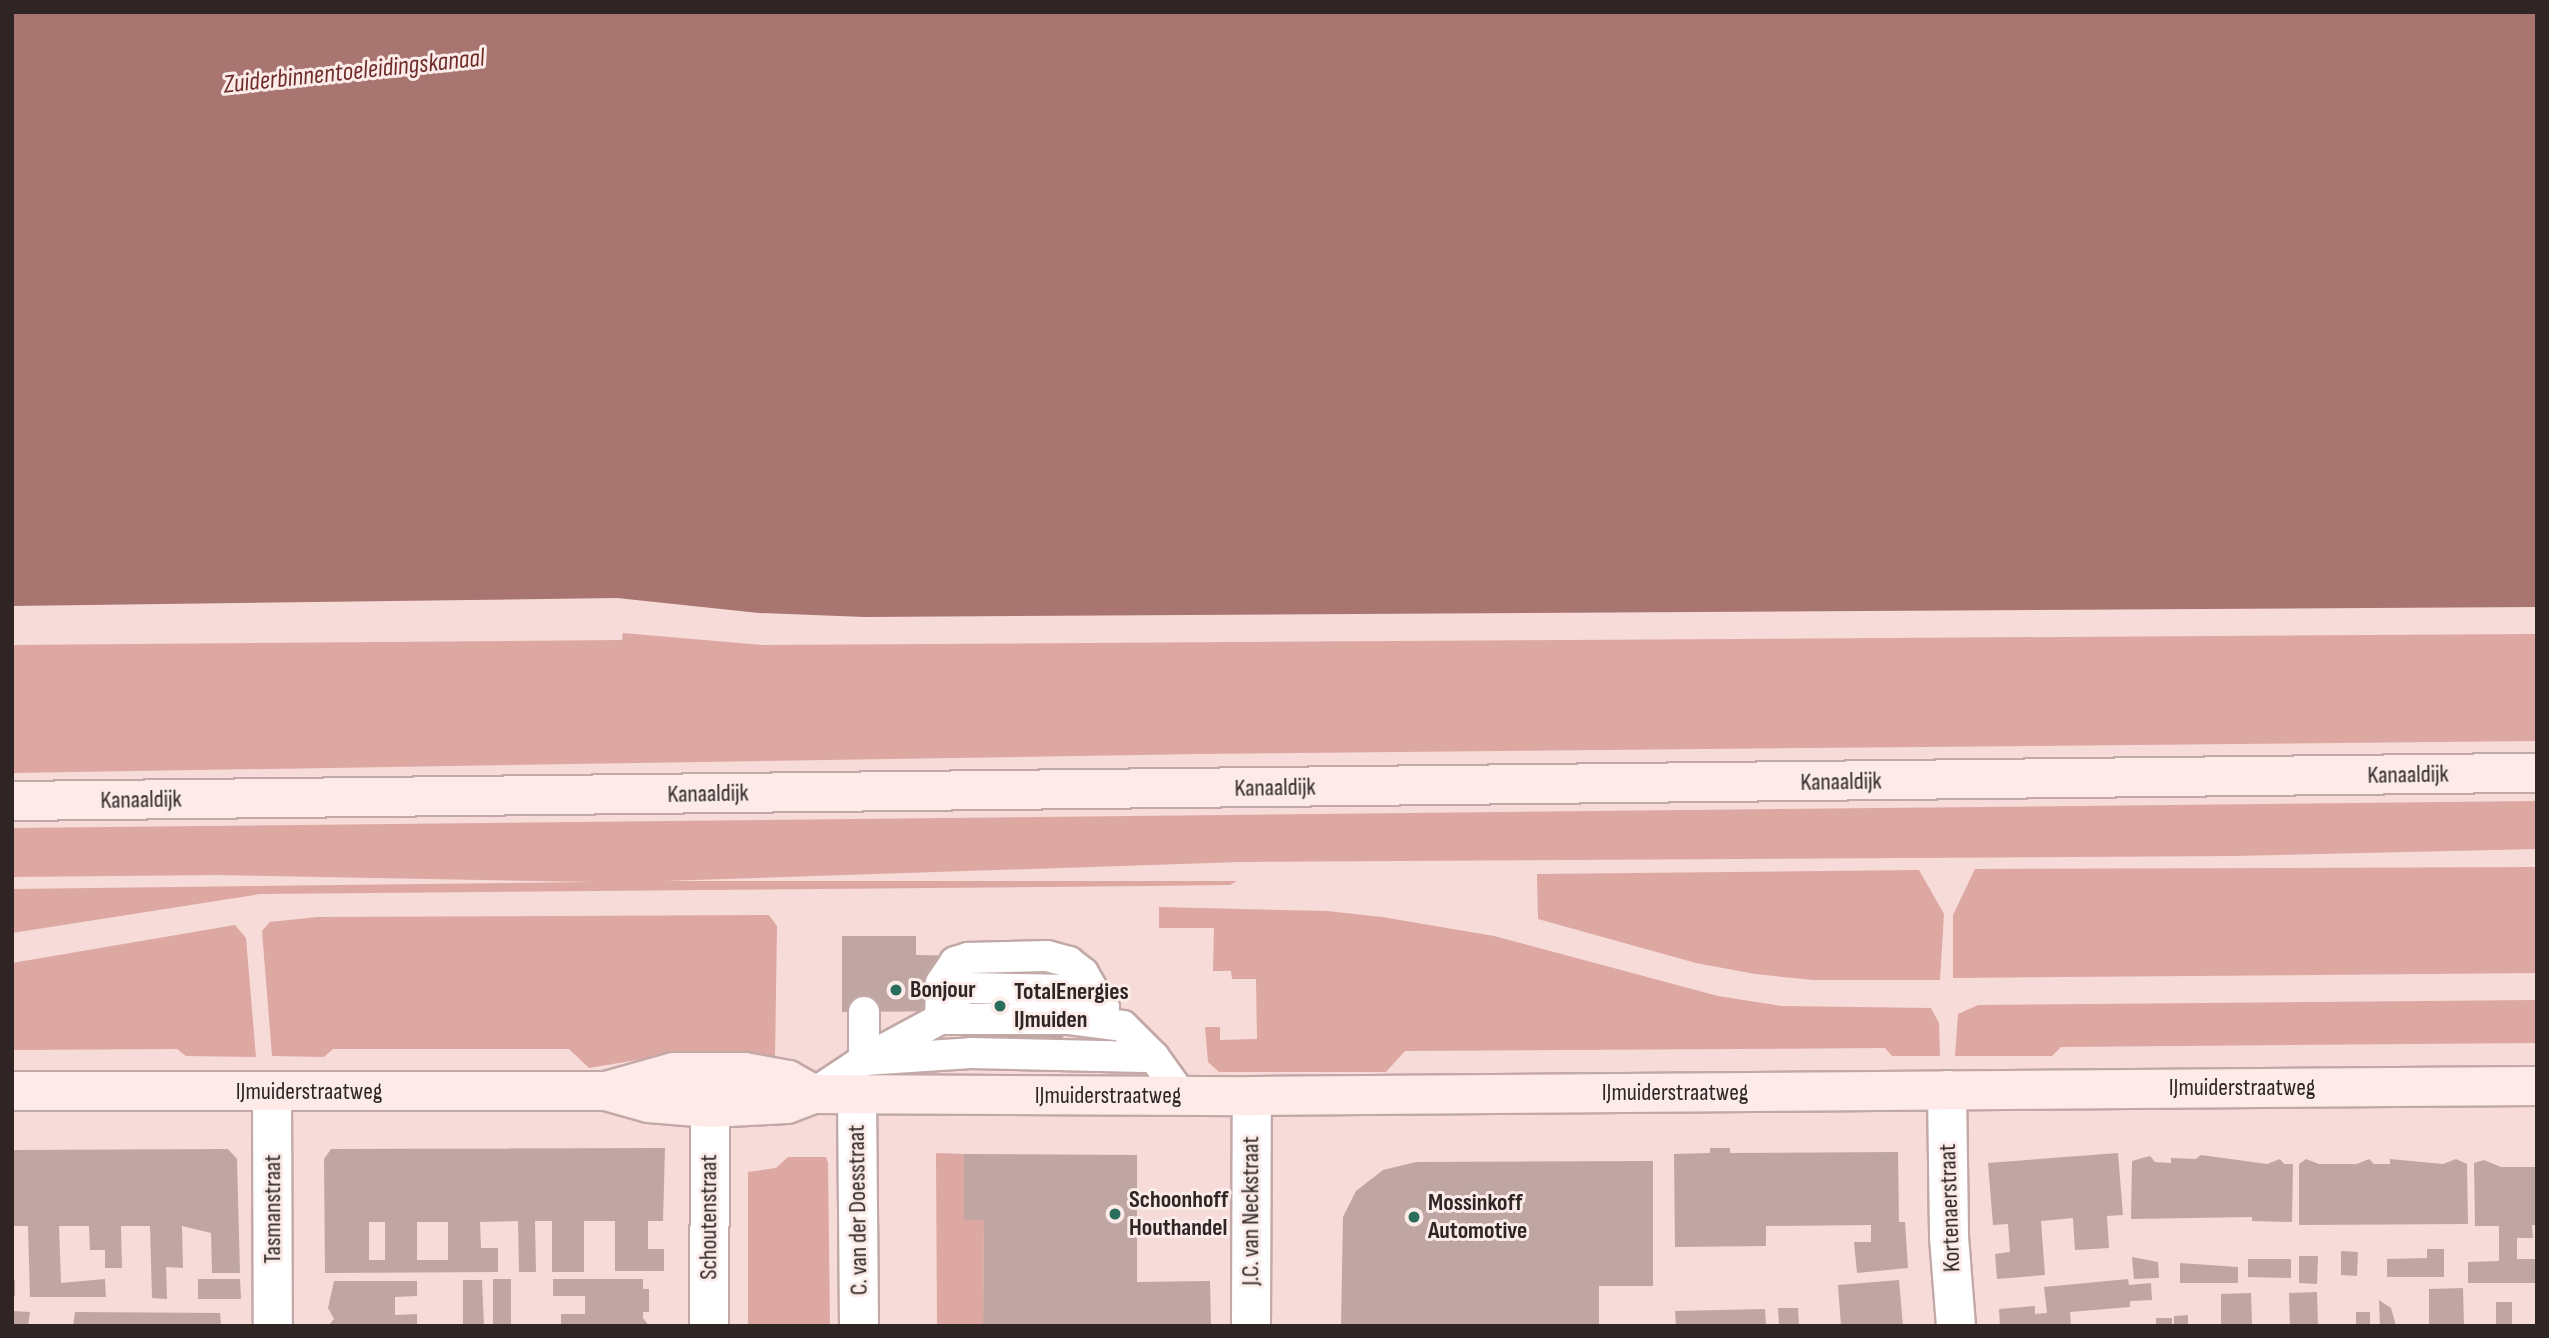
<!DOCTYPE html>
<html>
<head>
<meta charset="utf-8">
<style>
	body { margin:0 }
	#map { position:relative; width:2549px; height:1338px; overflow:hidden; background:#f6dbd8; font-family:"Sofia Sans Condensed",sans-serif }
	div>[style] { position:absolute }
	.green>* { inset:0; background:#dda7a2 }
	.water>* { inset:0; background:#a87570 }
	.building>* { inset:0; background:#bfa6a3 }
	.roads { filter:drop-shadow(2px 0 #c2a9a7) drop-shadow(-2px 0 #c2a9a7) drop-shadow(0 2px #c2a9a7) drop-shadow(0 -2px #c2a9a7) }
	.lane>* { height:30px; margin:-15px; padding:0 15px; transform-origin:15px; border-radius:15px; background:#fff }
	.street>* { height:38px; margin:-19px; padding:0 19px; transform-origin:19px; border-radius:19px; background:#fff }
	.secondary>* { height:38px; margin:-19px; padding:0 19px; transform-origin:19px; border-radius:19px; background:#feeae8 }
	.dots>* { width:19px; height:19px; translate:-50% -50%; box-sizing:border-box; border:4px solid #fbebe9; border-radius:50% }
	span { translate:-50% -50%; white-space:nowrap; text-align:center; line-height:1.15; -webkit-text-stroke:6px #fbebe9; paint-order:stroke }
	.street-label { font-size:24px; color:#2e2524 }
	.poi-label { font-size:24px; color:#2e2524; font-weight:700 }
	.left { translate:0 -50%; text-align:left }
	.water-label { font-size:26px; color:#6f2c29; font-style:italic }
	.frame { position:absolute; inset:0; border:14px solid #2e2524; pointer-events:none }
</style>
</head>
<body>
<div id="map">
	<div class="green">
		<div style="clip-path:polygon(623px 633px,762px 645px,2537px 634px,2537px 741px,1199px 754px,12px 773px,12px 645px,622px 640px)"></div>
		<div style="clip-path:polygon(2537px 801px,2537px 849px,2234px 856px,1241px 862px,664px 881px,1237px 881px,1230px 885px,1146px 886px,260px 894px,12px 933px,12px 889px,594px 882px,218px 875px,12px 877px,12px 828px)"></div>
		<div style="clip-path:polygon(2537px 867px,2537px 973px,1953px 978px,1953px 915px,1975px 869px)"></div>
		<div style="clip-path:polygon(1919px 870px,1944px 914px,1940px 980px,1813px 980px,1755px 974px,1696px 963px,1538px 919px,1537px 874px)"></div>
		<div style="clip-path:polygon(1159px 907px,1327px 911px,1382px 917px,1494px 936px,1718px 996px,1782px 1006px,1931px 1008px,1939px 1023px,1940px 1056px,1892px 1056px,1885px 1048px,1405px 1051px,1386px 1072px,1219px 1072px,1208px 1062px,1205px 1027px,1220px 1027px,1220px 1040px,1257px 1039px,1256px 979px,1232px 979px,1231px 971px,1213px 971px,1214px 928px,1159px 928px)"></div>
		<div style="clip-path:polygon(769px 915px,777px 926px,775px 1059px,672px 1054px,589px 1068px,569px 1049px,333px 1049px,324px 1057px,272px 1056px,262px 931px,270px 922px,317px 917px)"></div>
		<div style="clip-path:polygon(235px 925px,246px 938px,256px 1057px,186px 1056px,177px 1049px,12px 1050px,12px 963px)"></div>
		<div style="clip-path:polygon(2537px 1000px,2537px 1043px,2061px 1047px,2052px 1056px,1955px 1056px,1958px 1014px,1978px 1005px)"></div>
		<div style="clip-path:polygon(936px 1153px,964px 1154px,964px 1219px,984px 1220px,983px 1326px,937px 1326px)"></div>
		<div style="clip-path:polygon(788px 1157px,826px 1157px,828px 1163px,830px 1326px,748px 1326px,748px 1172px,776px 1168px)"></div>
	</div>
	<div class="water">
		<div style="clip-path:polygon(12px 12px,2537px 12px,2537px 607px,865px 617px,759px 613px,617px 598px,12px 606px)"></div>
	</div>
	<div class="building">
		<div style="clip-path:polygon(842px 936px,916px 936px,916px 955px,973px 956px,973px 943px,1064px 944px,1063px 1066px,971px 1065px,972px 1011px,842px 1012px)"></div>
		<div style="clip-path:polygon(evenodd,665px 1148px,663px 1221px,648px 1221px,648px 1249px,664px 1249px,664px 1271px,615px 1271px,615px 1221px,584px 1221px,584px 1272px,552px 1272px,552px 1221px,535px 1221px,536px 1272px,519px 1272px,518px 1221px,480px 1222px,481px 1248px,498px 1248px,498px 1272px,325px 1273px,324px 1159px,331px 1149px,665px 1148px,369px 1222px,385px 1222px,385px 1260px,369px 1260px,369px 1222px,665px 1148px,417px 1222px,448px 1222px,448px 1260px,417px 1260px,417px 1222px)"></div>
		<div style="clip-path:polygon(1710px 1148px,1730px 1148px,1730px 1153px,1898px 1152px,1899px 1222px,1905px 1222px,1908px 1268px,1857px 1273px,1854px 1242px,1871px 1242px,1871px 1225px,1766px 1226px,1766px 1246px,1675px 1247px,1674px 1154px,1710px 1153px)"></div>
		<div style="clip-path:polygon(228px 1149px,237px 1159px,240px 1273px,212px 1273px,211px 1233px,182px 1226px,183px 1268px,166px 1267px,167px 1299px,152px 1298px,150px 1226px,121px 1226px,122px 1268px,105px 1268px,105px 1250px,90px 1250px,89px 1226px,59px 1226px,61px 1283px,105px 1279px,106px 1297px,30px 1297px,28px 1226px,12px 1226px,12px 1150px)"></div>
		<div style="clip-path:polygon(2118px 1153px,2123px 1215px,2107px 1216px,2109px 1248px,2075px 1250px,2073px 1218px,2041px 1221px,2045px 1275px,1997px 1279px,1995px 1254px,2010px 1252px,2008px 1224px,1993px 1225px,1988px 1163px)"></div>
		<div style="clip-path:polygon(964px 1154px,1137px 1155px,1137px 1282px,1210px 1281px,1211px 1326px,983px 1326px,984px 1220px,964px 1220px)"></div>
		<div style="clip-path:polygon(2201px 1155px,2267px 1164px,2280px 1159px,2284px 1164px,2293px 1164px,2292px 1222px,2252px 1221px,2252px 1217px,2131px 1219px,2132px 1161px,2150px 1156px,2155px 1162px,2171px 1163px,2171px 1158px,2196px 1159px)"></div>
		<div style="clip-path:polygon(2306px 1159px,2319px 1164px,2357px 1164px,2369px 1159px,2374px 1164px,2390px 1164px,2390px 1159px,2443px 1164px,2456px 1159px,2467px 1164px,2468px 1224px,2299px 1225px,2299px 1164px)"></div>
		<div style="clip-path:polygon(2484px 1160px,2501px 1167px,2537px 1167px,2537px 1225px,2532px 1225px,2533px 1238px,2517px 1238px,2517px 1259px,2537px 1259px,2537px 1283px,2468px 1283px,2468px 1262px,2499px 1261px,2499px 1226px,2475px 1226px,2474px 1163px)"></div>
		<div style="clip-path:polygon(1653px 1161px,1653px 1286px,1599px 1286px,1599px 1326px,1341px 1326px,1343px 1217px,1356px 1191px,1383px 1170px,1416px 1162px)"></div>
		<div style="clip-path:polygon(2427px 1249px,2444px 1249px,2444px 1277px,2387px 1277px,2387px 1259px,2427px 1258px)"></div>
		<div style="clip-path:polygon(2341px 1251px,2358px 1252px,2357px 1276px,2341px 1275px)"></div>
		<div style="clip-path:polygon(2299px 1256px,2318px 1256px,2317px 1284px,2299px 1283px)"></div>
		<div style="clip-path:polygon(2132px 1257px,2158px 1262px,2159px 1278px,2134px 1279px)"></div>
		<div style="clip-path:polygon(2248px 1259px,2291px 1259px,2291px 1278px,2248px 1277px)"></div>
		<div style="clip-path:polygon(2180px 1263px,2238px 1267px,2238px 1283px,2180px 1283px)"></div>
		<div style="clip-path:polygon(198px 1279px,240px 1279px,241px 1299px,198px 1299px)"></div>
		<div style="clip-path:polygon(493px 1279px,511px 1279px,511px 1326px,493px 1326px)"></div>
		<div style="clip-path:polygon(553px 1279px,643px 1279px,643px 1289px,649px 1289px,649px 1312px,643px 1312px,643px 1318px,649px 1326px,561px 1326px,561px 1314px,585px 1314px,585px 1296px,553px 1296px)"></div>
		<div style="clip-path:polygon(2128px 1279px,2129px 1285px,2151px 1283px,2152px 1300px,2130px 1301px,2130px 1307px,2070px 1312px,2071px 1326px,2000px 1326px,1999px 1309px,2035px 1306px,2035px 1314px,2047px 1313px,2044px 1287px)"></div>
		<div style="clip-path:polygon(12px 1280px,15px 1280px,15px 1296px,12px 1296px)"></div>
		<div style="clip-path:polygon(463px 1280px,482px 1280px,484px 1326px,463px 1326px)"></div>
		<div style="clip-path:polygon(1899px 1280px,1903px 1326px,1841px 1326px,1838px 1285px)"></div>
		<div style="clip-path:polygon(334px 1281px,417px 1281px,417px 1296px,395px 1297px,395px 1315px,417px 1314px,417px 1326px,328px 1326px,334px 1319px,328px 1308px)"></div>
		<div style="clip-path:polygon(2463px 1288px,2464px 1326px,2429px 1326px,2429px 1289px)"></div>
		<div style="clip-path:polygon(2317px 1292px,2318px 1326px,2290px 1326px,2289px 1293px)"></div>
		<div style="clip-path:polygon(2251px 1293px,2252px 1326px,2221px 1326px,2221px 1294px)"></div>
		<div style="clip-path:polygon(2379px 1300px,2391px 1308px,2396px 1326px,2380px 1326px)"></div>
		<div style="clip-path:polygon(2496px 1302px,2512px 1302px,2512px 1326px,2496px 1326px)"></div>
		<div style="clip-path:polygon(1778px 1308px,1798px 1308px,1799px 1326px,1779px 1326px)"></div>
		<div style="clip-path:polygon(1765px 1309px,1766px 1326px,1676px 1326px,1675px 1311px)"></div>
		<div style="clip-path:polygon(12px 1311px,30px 1312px,28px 1326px,12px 1326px)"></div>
		<div style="clip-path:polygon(75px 1312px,220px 1313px,221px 1326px,73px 1326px)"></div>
		<div style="clip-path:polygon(2356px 1312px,2370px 1312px,2370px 1326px,2356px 1326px)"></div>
		<div style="clip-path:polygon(2188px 1315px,2188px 1326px,2174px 1326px,2174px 1316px)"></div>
		<div style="clip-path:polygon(2156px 1318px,2172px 1318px,2172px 1326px,2156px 1326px)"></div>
	</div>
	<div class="roads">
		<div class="lane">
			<div style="left:864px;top:1012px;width:48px;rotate:90deg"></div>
			<div style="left:864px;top:1060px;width:86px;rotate:-28.3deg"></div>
			<div style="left:940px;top:1019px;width:129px"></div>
			<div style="left:1069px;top:1019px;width:54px;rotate:7.4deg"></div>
			<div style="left:1123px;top:1026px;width:44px;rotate:45deg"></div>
			<div style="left:940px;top:1019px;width:36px;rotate:-88deg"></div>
			<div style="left:941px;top:983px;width:25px;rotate:-56deg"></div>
			<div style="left:955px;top:962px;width:14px;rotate:-17deg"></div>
			<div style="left:968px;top:958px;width:79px;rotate:-1.5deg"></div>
			<div style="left:1047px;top:956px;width:23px;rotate:15deg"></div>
			<div style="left:1069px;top:962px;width:18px;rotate:38deg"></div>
			<div style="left:1083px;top:973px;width:34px;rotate:60deg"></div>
			<div style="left:940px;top:1019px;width:25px;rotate:-64deg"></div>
			<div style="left:951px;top:996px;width:19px;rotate:-25deg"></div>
			<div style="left:968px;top:988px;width:101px;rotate:1.1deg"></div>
			<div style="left:1069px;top:990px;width:39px;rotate:26deg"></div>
			<div style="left:813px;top:1094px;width:61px;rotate:-33.7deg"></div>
			<div style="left:864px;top:1060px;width:107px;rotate:-3.7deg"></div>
			<div style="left:971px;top:1053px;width:183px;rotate:1.3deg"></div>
			<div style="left:1154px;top:1057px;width:48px;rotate:54.3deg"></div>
		</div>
		<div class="street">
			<div style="left:1947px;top:1090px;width:147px;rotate:89.2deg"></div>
			<div style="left:1949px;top:1237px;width:89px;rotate:85.5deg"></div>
			<div style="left:272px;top:1092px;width:234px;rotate:89.8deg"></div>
			<div style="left:857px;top:1095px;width:231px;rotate:89.5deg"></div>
			<div style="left:709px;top:1326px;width:218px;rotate:-89.7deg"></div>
			<div style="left:1251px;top:1326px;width:230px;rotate:-89.8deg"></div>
		</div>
		<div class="secondary">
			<div style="left:12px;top:801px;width:2525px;rotate:-0.64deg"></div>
			<div style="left:12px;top:1091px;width:594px"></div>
			<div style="left:606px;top:1091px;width:71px;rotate:-15.6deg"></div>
			<div style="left:674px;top:1072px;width:70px"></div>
			<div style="left:744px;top:1072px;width:45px;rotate:10.3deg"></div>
			<div style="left:788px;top:1080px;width:29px;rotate:29deg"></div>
			<div style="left:606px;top:1091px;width:45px;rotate:15.6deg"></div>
			<div style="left:649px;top:1103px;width:61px;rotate:4.7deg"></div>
			<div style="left:710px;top:1108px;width:77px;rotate:-3deg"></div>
			<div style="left:787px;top:1104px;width:28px;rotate:-21deg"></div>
			<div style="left:813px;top:1094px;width:439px;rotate:0.3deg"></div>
			<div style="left:1252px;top:1096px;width:1285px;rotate:-0.45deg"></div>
		</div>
	</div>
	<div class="dots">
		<div style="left:896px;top:990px;background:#2b6d5d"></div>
		<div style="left:1000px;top:1006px;background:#2b6d5d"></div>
		<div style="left:1115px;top:1214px;background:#2b6d5d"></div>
		<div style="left:1414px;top:1217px;background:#2b6d5d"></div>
	</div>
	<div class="street-label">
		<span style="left:2408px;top:775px;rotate:-1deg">Kanaaldijk</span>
		<span style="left:1841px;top:782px;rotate:-1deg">Kanaaldijk</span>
		<span style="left:1275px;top:788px;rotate:-1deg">Kanaaldijk</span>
		<span style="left:708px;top:794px;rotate:-1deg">Kanaaldijk</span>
		<span style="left:141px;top:800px;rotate:-1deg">Kanaaldijk</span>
		<span style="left:2242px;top:1088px">IJmuiderstraatweg</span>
		<span style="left:309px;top:1092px">IJmuiderstraatweg</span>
		<span style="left:1675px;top:1093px">IJmuiderstraatweg</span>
		<span style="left:1108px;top:1096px">IJmuiderstraatweg</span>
		<span style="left:1950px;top:1208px;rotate:-92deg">Kortenaerstraat</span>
		<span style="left:273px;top:1209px;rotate:-90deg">Tasmanstraat</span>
		<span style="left:858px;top:1210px;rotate:-91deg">C. van der Doesstraat</span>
		<span style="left:1251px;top:1211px;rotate:-90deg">J.C. van Neckstraat</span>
		<span style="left:709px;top:1217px;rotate:-90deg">Schoutenstraat</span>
	</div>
	<div class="poi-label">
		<span class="left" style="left:910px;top:990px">Bonjour</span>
		<span class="left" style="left:1014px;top:1006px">TotalEnergies<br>IJmuiden</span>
		<span class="left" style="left:1129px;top:1214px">Schoonhoff<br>Houthandel</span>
		<span class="left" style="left:1428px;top:1217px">Mossinkoff<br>Automotive</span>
	</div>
	<div class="water-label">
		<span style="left:354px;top:72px;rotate:-6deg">Zuiderbinnentoeleidingskanaal</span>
	</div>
	<div class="frame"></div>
</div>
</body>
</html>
